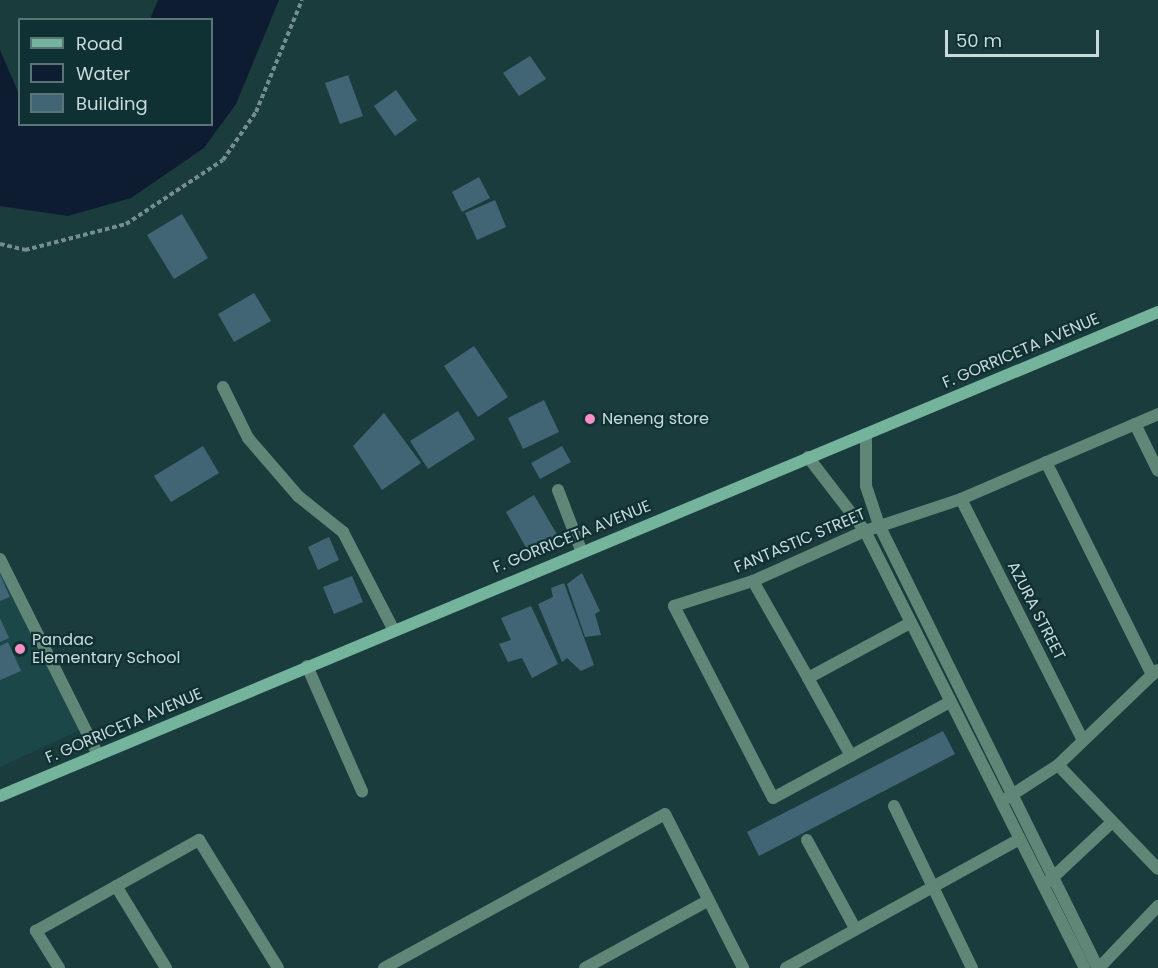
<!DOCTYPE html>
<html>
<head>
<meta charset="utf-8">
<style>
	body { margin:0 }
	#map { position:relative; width:1158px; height:968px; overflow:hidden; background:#1b3c3d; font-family:Poppins,sans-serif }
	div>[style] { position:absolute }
	.built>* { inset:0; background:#1c4749 }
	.water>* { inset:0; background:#0d1c31 }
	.building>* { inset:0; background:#426575 }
	.path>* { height:4px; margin-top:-2px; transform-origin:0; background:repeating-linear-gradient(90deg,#748d8e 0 4.5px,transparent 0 7.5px) }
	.service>* { height:12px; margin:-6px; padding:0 6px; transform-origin:6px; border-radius:6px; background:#608677 }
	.minor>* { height:12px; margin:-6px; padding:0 6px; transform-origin:6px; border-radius:6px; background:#608677 }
	.secondary>* { height:12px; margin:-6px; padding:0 6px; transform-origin:6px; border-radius:6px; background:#74b39c }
	.dots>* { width:16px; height:16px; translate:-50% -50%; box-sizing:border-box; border:3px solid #103133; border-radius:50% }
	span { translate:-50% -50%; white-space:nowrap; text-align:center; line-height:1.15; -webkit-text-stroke:4.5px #103133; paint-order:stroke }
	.street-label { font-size:16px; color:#c8dada }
	.poi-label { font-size:16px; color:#c8dada }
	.left { translate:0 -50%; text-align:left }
	.legend { position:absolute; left:18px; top:18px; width:195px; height:108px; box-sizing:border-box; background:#103133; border:2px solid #5a7576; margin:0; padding:8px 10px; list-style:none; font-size:18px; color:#c8dada }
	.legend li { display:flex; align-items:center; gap:12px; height:30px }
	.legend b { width:30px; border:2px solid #5a7576 }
	.scale { position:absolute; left:945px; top:30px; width:154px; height:27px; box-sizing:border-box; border:3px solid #c8dada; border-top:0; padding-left:8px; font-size:18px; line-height:21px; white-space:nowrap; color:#c8dada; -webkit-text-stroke:4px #103133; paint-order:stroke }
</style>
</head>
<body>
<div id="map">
	<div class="built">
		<div style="clip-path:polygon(0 568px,80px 730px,0 767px)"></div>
	</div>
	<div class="water">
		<div style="clip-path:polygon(158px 0,279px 0,236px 104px,204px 148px,131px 198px,68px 216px,0 206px,0 50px,19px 94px,20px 124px,212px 124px,212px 20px,150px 19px)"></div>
	</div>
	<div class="building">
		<div style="clip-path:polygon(530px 56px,546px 79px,519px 96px,503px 73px)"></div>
		<div style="clip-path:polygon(348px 75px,363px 116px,340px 124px,325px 83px)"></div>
		<div style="clip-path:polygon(396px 90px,417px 120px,395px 136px,374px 106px)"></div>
		<div style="clip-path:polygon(479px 177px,490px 198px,462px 212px,452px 192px)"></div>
		<div style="clip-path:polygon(495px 200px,506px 227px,477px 240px,465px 213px)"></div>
		<div style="clip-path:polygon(182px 214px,208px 258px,174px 279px,147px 235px)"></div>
		<div style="clip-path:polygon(254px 293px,271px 321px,234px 342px,218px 314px)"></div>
		<div style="clip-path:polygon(474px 346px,508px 397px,478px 417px,444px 366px)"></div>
		<div style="clip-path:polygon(544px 400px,559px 432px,523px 449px,508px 418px)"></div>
		<div style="clip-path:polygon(458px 411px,475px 439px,428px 469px,410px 441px)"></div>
		<div style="clip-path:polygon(384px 413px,421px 463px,382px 490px,353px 446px)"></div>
		<div style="clip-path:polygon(203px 446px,219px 473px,171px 502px,154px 476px)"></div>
		<div style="clip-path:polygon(562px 446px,571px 462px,540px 479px,531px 463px)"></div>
		<div style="clip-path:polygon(534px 495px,558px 536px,529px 553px,506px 512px)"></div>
		<div style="clip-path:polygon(329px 537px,339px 560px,318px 570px,308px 547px)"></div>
		<div style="clip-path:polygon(582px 573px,600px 611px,595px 614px,601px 635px,585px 637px,567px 584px)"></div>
		<div style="clip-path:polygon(0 574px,10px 597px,0 601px)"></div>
		<div style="clip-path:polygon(352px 576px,363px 602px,334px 614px,323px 587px)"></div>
		<div style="clip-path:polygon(564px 583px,594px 665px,581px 671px,567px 658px,562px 662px,538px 604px,553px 597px,551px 588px)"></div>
		<div style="clip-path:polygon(531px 606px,558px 664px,532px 678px,522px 658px,508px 662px,499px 644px,511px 640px,501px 618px)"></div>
		<div style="clip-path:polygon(0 618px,9px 638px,0 642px)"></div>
		<div style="clip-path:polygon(8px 642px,21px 671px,0 680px,0 646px)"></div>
		<div style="clip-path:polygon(943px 731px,955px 754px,759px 856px,747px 832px)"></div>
	</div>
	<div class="path">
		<div style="left:0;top:244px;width:26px;rotate:13deg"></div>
		<div style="left:25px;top:250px;width:104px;rotate:-14.4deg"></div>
		<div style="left:126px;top:224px;width:116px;rotate:-33.4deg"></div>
		<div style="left:223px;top:160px;width:58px;rotate:-55.5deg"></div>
		<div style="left:256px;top:112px;width:121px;rotate:-67.7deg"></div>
	</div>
	<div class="service">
		<div style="left:223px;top:387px;width:57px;rotate:63.9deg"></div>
		<div style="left:248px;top:438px;width:77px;rotate:49.2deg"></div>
		<div style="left:298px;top:496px;width:58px;rotate:38.7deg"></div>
		<div style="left:343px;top:532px;width:109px;rotate:62.7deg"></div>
		<div style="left:558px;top:490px;width:64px;rotate:69deg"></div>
		<div style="left:307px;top:666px;width:137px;rotate:66.3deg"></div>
	</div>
	<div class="minor">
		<div style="left:1135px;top:424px;width:52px;rotate:63.9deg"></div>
		<div style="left:866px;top:434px;width:52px;rotate:90deg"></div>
		<div style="left:866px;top:486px;width:41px;rotate:71.6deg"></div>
		<div style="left:879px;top:525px;width:494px;rotate:63.7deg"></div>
		<div style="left:808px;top:457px;width:93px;rotate:52.4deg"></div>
		<div style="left:865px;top:531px;width:489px;rotate:63.3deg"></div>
		<div style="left:1046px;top:462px;width:238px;rotate:63.5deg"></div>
		<div style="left:961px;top:499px;width:269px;rotate:63.2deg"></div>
		<div style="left:0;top:559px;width:219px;rotate:63.4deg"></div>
		<div style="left:753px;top:581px;width:112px;rotate:60.4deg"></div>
		<div style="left:808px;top:678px;width:116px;rotate:-28.3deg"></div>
		<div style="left:808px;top:678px;width:89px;rotate:61.1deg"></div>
		<div style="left:948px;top:703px;width:199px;rotate:151.5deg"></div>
		<div style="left:773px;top:798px;width:216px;rotate:-117.3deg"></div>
		<div style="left:674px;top:606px;width:83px;rotate:-17.6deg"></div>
		<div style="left:753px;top:581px;width:123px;rotate:-24.1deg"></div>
		<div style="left:865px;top:531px;width:101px;rotate:-18.4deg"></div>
		<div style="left:961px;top:499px;width:215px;rotate:-23.3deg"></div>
		<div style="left:1058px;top:765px;width:144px;rotate:46.1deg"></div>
		<div style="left:1004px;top:800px;width:64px;rotate:-32.9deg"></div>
		<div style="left:1058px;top:765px;width:137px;rotate:-43.8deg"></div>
		<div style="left:894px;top:806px;width:180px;rotate:64.3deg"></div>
		<div style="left:807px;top:840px;width:100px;rotate:61.4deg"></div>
		<div style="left:1049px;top:881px;width:83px;rotate:-43.1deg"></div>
		<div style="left:116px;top:886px;width:96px;rotate:58.6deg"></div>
		<div style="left:59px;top:968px;width:44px;rotate:-121.9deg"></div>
		<div style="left:36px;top:931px;width:187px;rotate:-29.2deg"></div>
		<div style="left:199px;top:840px;width:150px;rotate:58.3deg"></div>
		<div style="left:384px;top:968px;width:320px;rotate:-28.7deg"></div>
		<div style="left:665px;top:814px;width:173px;rotate:63.1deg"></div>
		<div style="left:585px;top:968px;width:141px;rotate:-28.7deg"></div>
		<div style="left:786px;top:968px;width:265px;rotate:-28.9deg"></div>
		<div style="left:1099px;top:968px;width:86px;rotate:-46.4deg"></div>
	</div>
	<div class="secondary">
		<div style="left:0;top:796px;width:1255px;rotate:-22.68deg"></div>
	</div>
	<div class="dots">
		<div style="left:590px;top:419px;background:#fa8fc8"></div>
		<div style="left:20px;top:649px;background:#fa8fc8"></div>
	</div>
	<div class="street-label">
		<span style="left:1021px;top:351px;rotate:-23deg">F. GORRICETA AVENUE</span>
		<span style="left:572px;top:537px;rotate:-22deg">F. GORRICETA AVENUE</span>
		<span style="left:800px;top:541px;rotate:-23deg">FANTASTIC STREET</span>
		<span style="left:1036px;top:611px;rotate:63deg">AZURA STREET</span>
		<span style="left:124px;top:726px;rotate:-23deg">F. GORRICETA AVENUE</span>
	</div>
	<div class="poi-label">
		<span class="left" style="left:602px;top:419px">Neneng store</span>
		<span class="left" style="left:32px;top:649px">Pandac<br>Elementary School</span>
	</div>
	<ul class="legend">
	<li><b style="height:8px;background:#74b39c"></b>Road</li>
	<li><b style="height:16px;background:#0d1c31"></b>Water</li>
	<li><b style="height:16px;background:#426575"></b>Building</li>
	</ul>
	<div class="scale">50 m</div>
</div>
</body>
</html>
